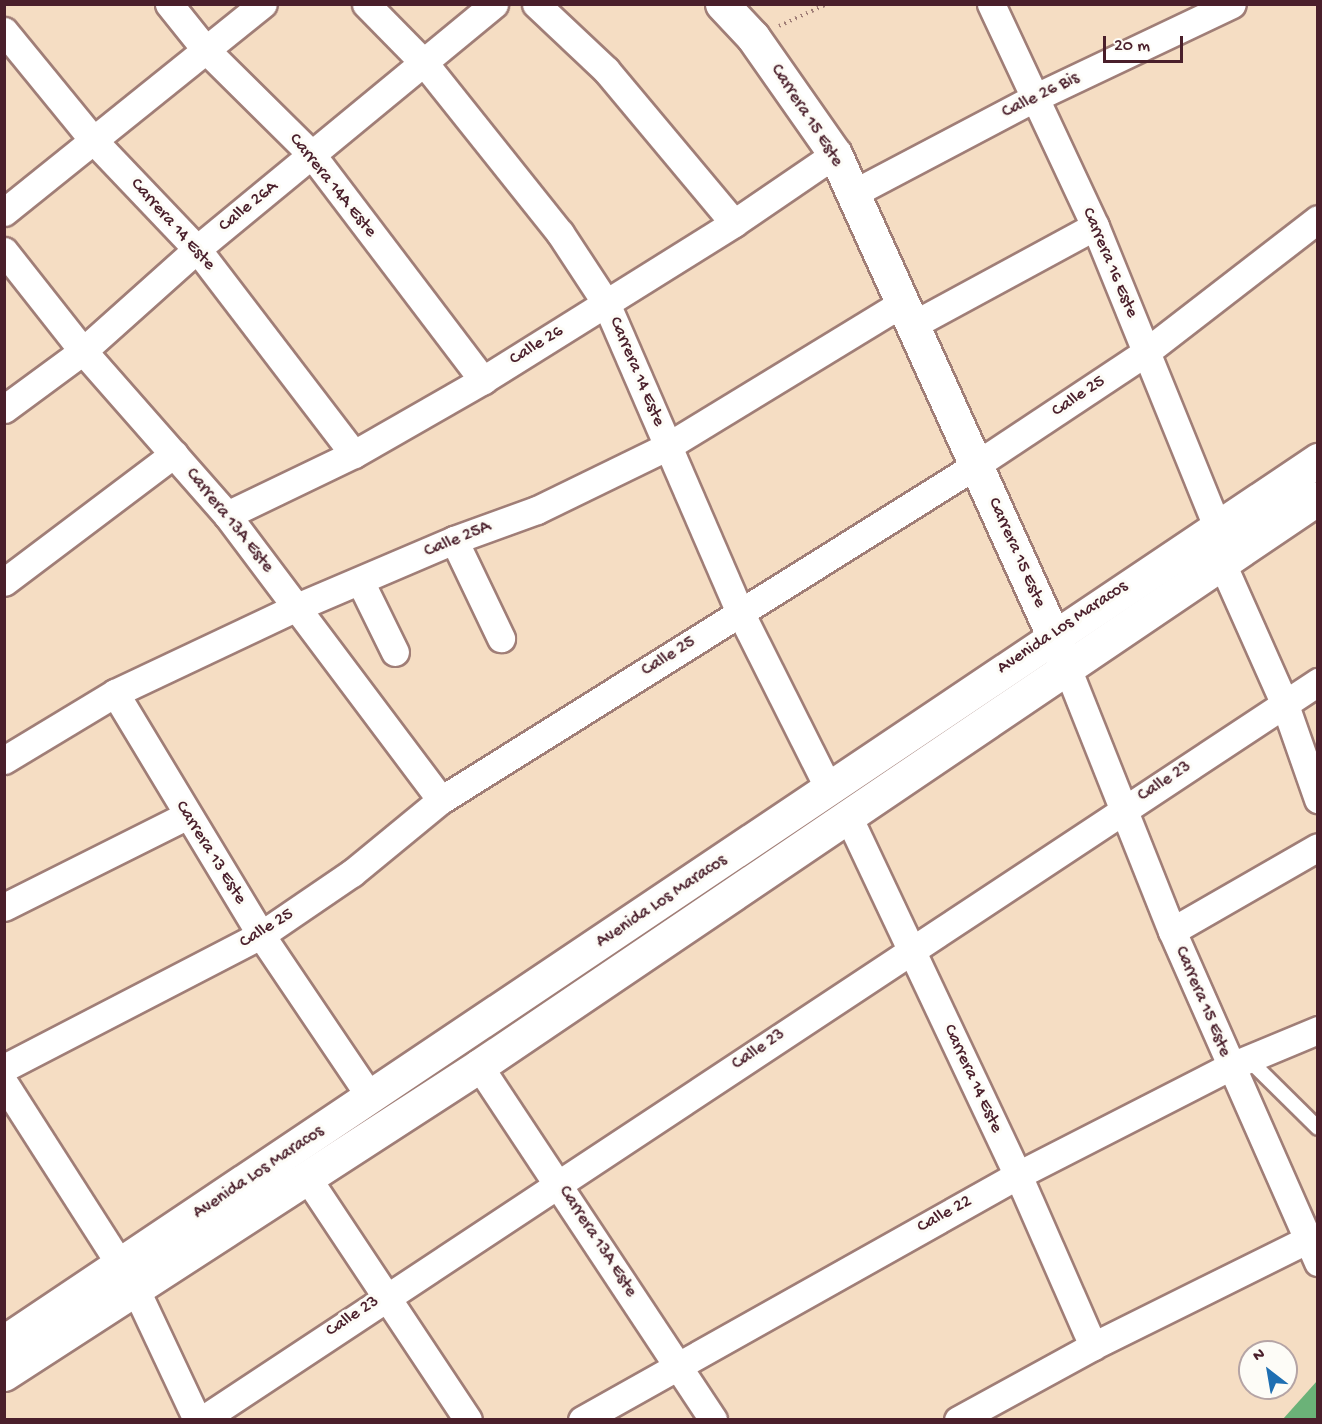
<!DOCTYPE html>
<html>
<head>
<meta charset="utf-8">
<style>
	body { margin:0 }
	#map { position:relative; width:1322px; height:1424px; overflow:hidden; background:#f5ddc3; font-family:"Gochi Hand",sans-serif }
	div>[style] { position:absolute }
	.forest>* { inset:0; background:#6bb278 }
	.path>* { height:4px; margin-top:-2px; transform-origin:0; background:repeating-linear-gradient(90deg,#a07e77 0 1.5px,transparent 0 6px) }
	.roads { filter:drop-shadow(2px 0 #a07e77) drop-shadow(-2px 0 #a07e77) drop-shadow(0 2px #a07e77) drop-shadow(0 -2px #a07e77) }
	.service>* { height:14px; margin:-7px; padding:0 7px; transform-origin:7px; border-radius:7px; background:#fff }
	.minor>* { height:27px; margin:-13.5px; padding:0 13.5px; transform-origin:13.5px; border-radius:13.5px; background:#fff }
	.tertiary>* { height:33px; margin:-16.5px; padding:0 16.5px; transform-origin:16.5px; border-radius:16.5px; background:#fff }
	span { translate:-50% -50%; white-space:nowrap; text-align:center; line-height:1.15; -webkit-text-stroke:6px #fdfcf7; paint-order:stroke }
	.street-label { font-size:18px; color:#4a1f2b }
	.frame { position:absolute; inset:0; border:6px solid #4a1f2b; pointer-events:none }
	.north { position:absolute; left:1238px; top:1340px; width:60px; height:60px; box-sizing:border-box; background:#fdfcf7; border:2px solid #b5a4a5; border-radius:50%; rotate:329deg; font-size:16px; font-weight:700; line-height:24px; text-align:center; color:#4a1f2b }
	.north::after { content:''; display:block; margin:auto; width:21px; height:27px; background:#1f6fb2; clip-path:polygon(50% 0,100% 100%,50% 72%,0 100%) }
	.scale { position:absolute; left:1103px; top:36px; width:80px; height:27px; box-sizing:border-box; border:3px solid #4a1f2b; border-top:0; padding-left:8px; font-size:18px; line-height:21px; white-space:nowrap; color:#4a1f2b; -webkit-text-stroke:4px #fdfcf7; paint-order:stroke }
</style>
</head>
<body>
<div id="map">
	<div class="forest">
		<div style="clip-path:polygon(1317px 1381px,1317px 1419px,1283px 1419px)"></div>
	</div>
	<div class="path">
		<div style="left:779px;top:26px;width:53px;rotate:-24.6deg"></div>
	</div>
	<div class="roads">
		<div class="service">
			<div style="left:1250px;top:1061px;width:95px;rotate:44.6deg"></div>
		</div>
		<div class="minor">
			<div style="left:169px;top:4px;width:58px;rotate:51.3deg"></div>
			<div style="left:205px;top:49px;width:151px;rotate:44.7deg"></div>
			<div style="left:312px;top:155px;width:283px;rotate:52.8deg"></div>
			<div style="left:366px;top:4px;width:84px;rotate:45.5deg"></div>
			<div style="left:425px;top:64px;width:216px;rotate:51.4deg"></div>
			<div style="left:560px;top:233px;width:84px;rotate:56.7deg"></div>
			<div style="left:606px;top:303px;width:337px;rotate:66.6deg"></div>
			<div style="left:740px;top:612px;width:198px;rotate:63.3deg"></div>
			<div style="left:536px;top:4px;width:96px;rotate:43.3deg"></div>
			<div style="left:606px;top:70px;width:199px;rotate:50.1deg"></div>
			<div style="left:991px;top:4px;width:245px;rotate:64.9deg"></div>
			<div style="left:1095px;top:226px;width:325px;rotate:67.9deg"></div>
			<div style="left:4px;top:31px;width:142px;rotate:50.7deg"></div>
			<div style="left:94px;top:141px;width:149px;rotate:46.4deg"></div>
			<div style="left:197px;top:249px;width:258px;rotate:52.6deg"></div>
			<div style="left:852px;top:194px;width:204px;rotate:-27.8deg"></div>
			<div style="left:1032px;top:99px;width:221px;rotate:-25.4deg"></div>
			<div style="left:4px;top:212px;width:332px;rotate:-38.8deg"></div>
			<div style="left:4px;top:251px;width:127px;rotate:51.7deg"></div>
			<div style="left:83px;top:351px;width:218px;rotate:48.7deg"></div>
			<div style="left:227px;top:515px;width:356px;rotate:53.1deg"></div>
			<div style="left:911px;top:326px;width:209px;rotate:-28.5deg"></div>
			<div style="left:4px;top:409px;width:98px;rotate:-36.3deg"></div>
			<div style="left:83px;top:351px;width:153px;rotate:-41.8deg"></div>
			<div style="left:197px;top:249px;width:385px;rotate:-39.5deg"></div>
			<div style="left:227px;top:515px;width:141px;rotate:-25.7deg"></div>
			<div style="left:354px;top:454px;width:149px;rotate:-29.8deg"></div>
			<div style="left:483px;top:380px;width:296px;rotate:-32deg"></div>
			<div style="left:734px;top:223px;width:122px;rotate:-34.3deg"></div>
			<div style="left:454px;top:540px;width:109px;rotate:64.4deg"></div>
			<div style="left:1221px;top:561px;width:158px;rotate:66deg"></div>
			<div style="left:1285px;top:705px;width:100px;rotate:70.7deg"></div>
			<div style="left:360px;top:581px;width:79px;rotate:63.8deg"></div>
			<div style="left:4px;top:582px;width:213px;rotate:-37deg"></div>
			<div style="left:1066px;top:665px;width:286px;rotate:68.3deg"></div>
			<div style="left:1172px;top:931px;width:362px;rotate:66.2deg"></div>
			<div style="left:115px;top:693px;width:283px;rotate:58.9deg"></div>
			<div style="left:261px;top:935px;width:197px;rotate:56deg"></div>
			<div style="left:4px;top:760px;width:130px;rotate:-31.1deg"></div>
			<div style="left:115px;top:693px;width:201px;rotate:-25.3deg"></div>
			<div style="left:297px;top:607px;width:171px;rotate:-23.1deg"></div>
			<div style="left:454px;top:540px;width:88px;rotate:-19.9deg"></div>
			<div style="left:537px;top:510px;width:146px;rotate:-26deg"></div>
			<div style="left:668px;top:446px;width:274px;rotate:-31.4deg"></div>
			<div style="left:847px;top:814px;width:399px;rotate:64.7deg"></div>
			<div style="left:1018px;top:1175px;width:187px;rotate:66.3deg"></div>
			<div style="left:4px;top:907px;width:203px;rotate:-26.6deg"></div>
			<div style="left:1172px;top:931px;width:168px;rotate:-29.9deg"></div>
			<div style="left:479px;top:1066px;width:424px;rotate:56.5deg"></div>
			<div style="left:4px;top:1068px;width:289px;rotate:-27.4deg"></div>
			<div style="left:261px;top:935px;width:110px;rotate:-34.3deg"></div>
			<div style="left:352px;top:873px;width:115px;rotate:-39.4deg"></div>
			<div style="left:441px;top:800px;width:631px;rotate:-32.05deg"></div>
			<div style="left:976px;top:465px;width:204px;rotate:-33.6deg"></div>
			<div style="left:1146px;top:352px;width:217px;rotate:-37.7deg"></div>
			<div style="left:4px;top:1083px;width:243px;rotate:57.4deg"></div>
			<div style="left:135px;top:1288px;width:146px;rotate:64.8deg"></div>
			<div style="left:308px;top:1179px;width:289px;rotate:56.4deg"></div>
			<div style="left:202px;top:1420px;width:1338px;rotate:-33.48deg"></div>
			<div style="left:582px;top:1420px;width:500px;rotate:-29.33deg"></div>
			<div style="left:1018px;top:1175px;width:237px;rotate:-27.1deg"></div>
			<div style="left:1229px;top:1067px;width:96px;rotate:-22.6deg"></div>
			<div style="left:958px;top:1420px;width:154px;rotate:-28.7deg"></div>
			<div style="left:1093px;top:1346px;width:239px;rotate:-26.4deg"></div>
		</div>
		<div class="tertiary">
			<div style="left:722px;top:4px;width:45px;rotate:46.8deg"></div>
			<div style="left:753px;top:37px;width:143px;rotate:55deg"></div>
			<div style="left:835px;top:154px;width:550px;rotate:65.63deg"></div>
			<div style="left:4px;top:1342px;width:1583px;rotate:-33.87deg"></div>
			<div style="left:4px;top:1374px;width:566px;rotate:-32.96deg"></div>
			<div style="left:479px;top:1066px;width:1013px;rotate:-34.1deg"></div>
		</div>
	</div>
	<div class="street-label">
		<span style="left:1041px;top:96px;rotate:-26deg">Calle 26 Bis</span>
		<span style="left:806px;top:116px;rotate:57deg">Carrera 15 Este</span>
		<span style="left:332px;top:186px;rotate:51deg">Carrera 14A Este</span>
		<span style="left:249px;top:207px;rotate:-39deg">Calle 26A</span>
		<span style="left:172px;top:225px;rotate:48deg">Carrera 14 Este</span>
		<span style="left:1109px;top:263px;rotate:67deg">Carrera 16 Este</span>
		<span style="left:537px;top:346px;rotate:-32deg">Calle 26</span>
		<span style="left:636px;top:372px;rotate:67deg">Carrera 14 Este</span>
		<span style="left:1079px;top:397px;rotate:-34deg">Calle 25</span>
		<span style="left:229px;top:521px;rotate:51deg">Carrera 13A Este</span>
		<span style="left:458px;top:540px;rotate:-22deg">Calle 25A</span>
		<span style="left:1016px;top:553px;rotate:66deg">Carrera 15 Este</span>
		<span style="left:1063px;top:628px;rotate:-34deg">Avenida Los Maracos</span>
		<span style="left:669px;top:657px;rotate:-32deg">Calle 25</span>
		<span style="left:1165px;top:782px;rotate:-33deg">Calle 23</span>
		<span style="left:210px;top:853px;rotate:58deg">Carrera 13 Este</span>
		<span style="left:662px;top:902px;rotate:-34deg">Avenida Los Maracos</span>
		<span style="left:267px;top:929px;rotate:-32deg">Calle 25</span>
		<span style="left:1202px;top:1002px;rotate:67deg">Carrera 15 Este</span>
		<span style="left:759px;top:1050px;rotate:-34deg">Calle 23</span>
		<span style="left:972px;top:1079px;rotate:65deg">Carrera 14 Este</span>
		<span style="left:259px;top:1173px;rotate:-34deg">Avenida Los Maracos</span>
		<span style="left:945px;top:1215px;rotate:-29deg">Calle 22</span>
		<span style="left:597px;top:1242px;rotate:57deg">Carrera 13A Este</span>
		<span style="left:353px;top:1317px;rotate:-34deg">Calle 23</span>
	</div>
	<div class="frame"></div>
	<div class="north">N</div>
	<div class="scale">20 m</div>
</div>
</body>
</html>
